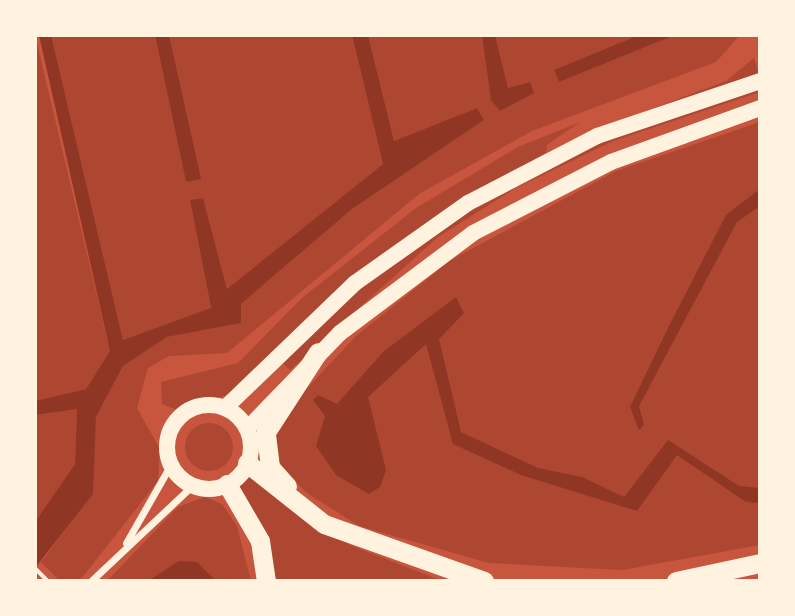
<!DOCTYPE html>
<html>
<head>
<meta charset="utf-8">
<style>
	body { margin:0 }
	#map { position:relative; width:795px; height:616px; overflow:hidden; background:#c8553d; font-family:Helvetica,sans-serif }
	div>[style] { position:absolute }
	.green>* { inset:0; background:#ae4732 }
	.round { border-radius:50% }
	.water>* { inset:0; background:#8f3625 }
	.path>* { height:3.5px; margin:-1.75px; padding:0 1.75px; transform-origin:1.75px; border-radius:1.75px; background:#fff3e0 }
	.minor>* { height:7px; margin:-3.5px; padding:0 3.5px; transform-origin:3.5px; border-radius:3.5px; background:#fff3e0 }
	.primary>* { height:16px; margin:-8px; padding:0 8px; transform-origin:8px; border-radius:8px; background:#fff3e0 }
	.primary>.ring { margin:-8px; padding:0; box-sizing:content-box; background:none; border:16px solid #fff3e0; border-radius:50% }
	.motorway>* { height:19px; margin:-9.5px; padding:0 9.5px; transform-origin:9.5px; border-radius:9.5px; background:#fff3e0 }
	span { translate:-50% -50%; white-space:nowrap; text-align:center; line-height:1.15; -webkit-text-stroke:5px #fff3e0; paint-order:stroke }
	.frame { position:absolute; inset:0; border:37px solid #fff3e0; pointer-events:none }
</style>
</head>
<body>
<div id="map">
	<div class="green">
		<div style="clip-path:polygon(35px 35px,110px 351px,86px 389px,35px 401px)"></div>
		<div style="clip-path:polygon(51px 35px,155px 35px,186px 182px,200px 178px,169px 35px,352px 35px,383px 164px,227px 289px,203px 198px,190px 200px,211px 309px,123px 340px)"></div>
		<div style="clip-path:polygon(368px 35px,482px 35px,492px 100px,530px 82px,508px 88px,495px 35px,639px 35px,554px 70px,559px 82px,675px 35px,740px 35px,716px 62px,532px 131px,419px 194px,227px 353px,169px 356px,148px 368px,137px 408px,160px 449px,158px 481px,85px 574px,78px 581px,60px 581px,41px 562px,92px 494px,96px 417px,123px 366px,167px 337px,241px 323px,241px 304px,352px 209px,484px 120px,477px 108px,394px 141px)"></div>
		<div style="clip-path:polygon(754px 58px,759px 74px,596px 130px,726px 81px)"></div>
		<div style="clip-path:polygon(760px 86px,760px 92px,613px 141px,516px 188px,438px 237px,290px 370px,280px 361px,354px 291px,431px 233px,576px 151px)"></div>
		<div style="clip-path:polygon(580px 122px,547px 145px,546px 153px,460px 200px,375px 260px,233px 393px,177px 410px,162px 404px,161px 382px,238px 363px,302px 298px,416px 208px,518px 147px)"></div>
		<div style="clip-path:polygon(760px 122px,760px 545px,622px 570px,489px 563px,359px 526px,307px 493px,275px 461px,273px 437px,282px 415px,356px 336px,451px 260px,616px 171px)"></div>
		<div style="clip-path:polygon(77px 408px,75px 464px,35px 522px,35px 415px)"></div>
		<div class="round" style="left:185px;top:423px;width:48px;height:48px"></div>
		<div style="clip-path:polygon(248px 477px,350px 545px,442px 581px,274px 581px,266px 536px,239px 486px)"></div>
		<div style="clip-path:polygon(205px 497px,222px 504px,237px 526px,251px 581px,107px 581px,178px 507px)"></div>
	</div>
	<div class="water">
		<div style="clip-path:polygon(39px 35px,51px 35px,123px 340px,211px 308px,190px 200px,203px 198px,227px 289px,383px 164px,352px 35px,368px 35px,394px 141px,477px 108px,484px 120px,352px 209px,241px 304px,241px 323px,167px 337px,123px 366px,96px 417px,93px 494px,35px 568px,35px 522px,75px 464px,77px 409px,35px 415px,35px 401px,86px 389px,110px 351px)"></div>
		<div style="clip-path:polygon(155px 35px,169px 35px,201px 179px,186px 182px)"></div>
		<div style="clip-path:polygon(482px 35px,495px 35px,508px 88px,530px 82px,534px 93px,500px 111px,491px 100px)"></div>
		<div style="clip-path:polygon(639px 35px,675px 35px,559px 82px,554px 70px)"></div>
		<div style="clip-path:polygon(760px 189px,760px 206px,737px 222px,639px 406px,644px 425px,639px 430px,630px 407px,666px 332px,726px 215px)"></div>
		<div style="clip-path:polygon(456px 297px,464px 313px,439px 339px,461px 432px,538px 468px,582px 477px,624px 497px,668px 440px,739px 486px,760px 488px,760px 503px,746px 502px,677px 455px,637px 511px,521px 475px,453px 444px,426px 344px,368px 397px,386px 470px,380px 487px,369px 494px,336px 475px,316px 446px,325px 416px,313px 400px,318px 395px,337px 404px,383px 352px)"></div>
		<div style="clip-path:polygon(179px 561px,197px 562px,216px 581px,148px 581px)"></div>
	</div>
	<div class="path">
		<div style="left:35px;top:568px;width:18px;rotate:45deg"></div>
	</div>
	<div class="minor">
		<div style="left:126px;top:543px;width:91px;rotate:-60.3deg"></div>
		<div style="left:91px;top:581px;width:140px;rotate:-43.3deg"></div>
	</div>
	<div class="primary">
		<div class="ring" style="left:167px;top:405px;width:68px;height:68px"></div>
		<div style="left:225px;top:408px;width:180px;rotate:-43.9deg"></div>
		<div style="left:355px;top:283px;width:138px;rotate:-35.3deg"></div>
		<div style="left:468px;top:203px;width:145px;rotate:-27.4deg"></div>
		<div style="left:597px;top:136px;width:172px;rotate:-18.6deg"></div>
		<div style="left:247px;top:429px;width:134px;rotate:-45.9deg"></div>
		<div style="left:340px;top:333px;width:166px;rotate:-36.9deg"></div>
		<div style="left:473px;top:233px;width:155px;rotate:-27.2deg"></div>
		<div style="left:611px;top:162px;width:158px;rotate:-19.9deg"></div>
	</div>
	<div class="motorway">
		<div style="left:247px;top:463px;width:98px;rotate:38.4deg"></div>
		<div style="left:324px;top:524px;width:170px;rotate:19.6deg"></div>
		<div style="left:227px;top:484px;width:66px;rotate:59.9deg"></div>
		<div style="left:260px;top:541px;width:40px;rotate:81.5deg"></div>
		<div style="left:287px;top:486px;width:25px;rotate:-132deg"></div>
		<div style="left:270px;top:467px;width:35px;rotate:-97deg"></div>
		<div style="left:266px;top:432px;width:95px;rotate:-57deg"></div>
		<div style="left:676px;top:581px;width:86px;rotate:-12.1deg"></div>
	</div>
	<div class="frame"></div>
</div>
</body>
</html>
